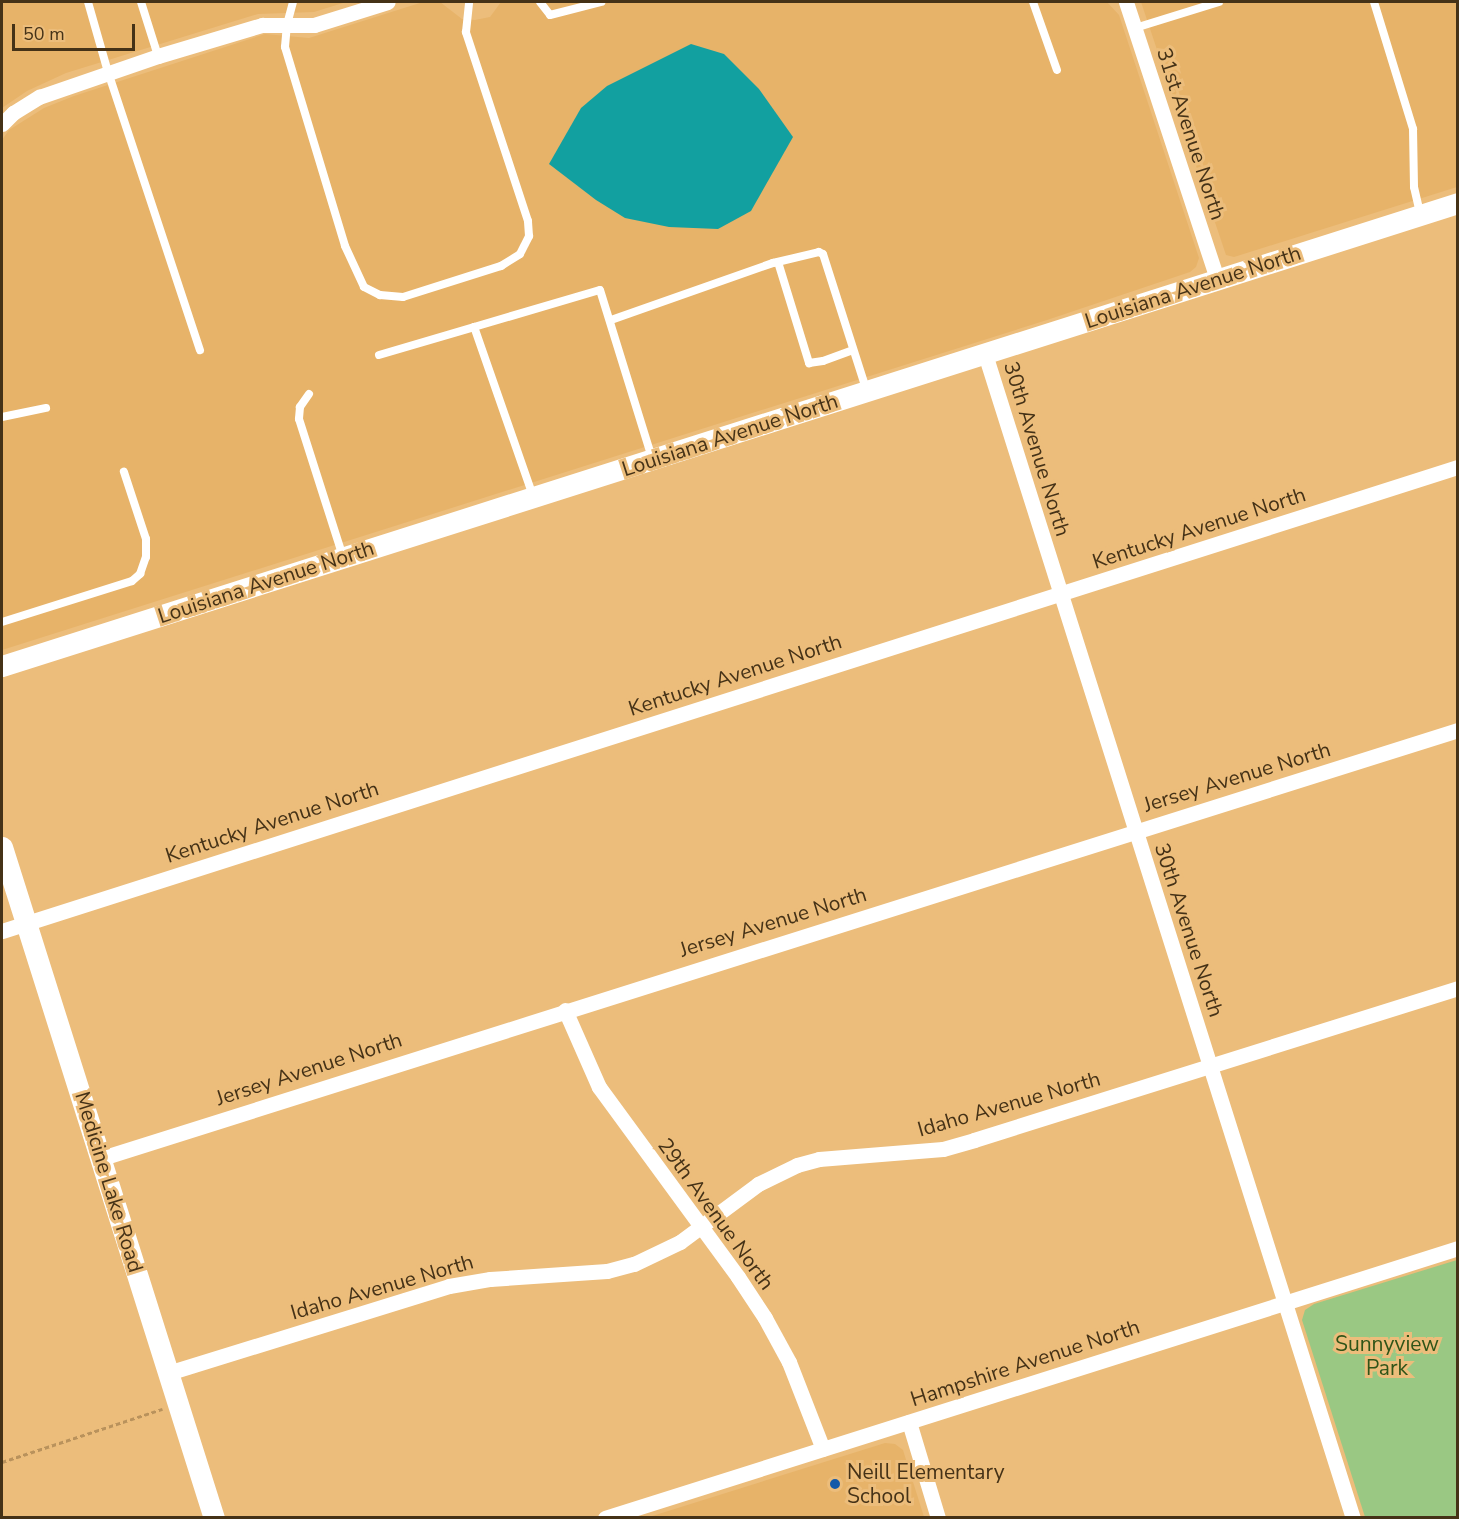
<!DOCTYPE html>
<html>
<head>
<meta charset="utf-8">
<style>
	body { margin:0 }
	#map { position:relative; width:1459px; height:1519px; overflow:hidden; background:#ecbd7b; font-family:"Nunito Sans",sans-serif }
	div>[style] { position:absolute }
	.built>* { inset:0; background:#e7b369 }
	.green>* { inset:0; background:#9ac883 }
	.water>* { inset:0; background:#12a0a0 }
	.path>* { height:3px; margin-top:-1.5px; transform-origin:0; background:repeating-linear-gradient(90deg,#b9925c 0 4.5px,transparent 0 7.5px) }
	.lane>* { height:8px; margin:-4px; padding:0 4px; transform-origin:4px; border-radius:4px; background:#fff }
	.street>* { height:15px; margin:-7.5px; padding:0 7.5px; transform-origin:7.5px; border-radius:7.5px; background:#fff }
	.secondary>* { height:21px; margin:-10.5px; padding:0 10.5px; transform-origin:10.5px; border-radius:10.5px; background:#fff }
	.dots>* { width:16px; height:16px; translate:-50% -50%; box-sizing:border-box; border:3px solid #ecbd7b; border-radius:50% }
	span { translate:-50% -50%; white-space:nowrap; text-align:center; line-height:1.15; -webkit-text-stroke:6px #ecbd7b; paint-order:stroke }
	.street-label { font-size:21px; color:#453217 }
	.park-label { font-size:21px; color:#2f5418 }
	.poi-label { font-size:21px; color:#453217 }
	.left { translate:0 -50%; text-align:left }
	.frame { position:absolute; inset:0; border:3px solid #453217; pointer-events:none }
	.scale { position:absolute; left:12px; top:24px; width:123px; height:27px; box-sizing:border-box; border:3px solid #453217; border-top:0; padding-left:8px; font-size:18px; line-height:21px; white-space:nowrap; color:#453217; -webkit-text-stroke:4px #ecbd7b; paint-order:stroke }
</style>
</head>
<body>
<div id="map">
	<div class="built">
		<div style="clip-path:polygon(2px 2px,346px 2px,314px 12px,258px 14px,66px 73px,27px 91px,2px 108px)"></div>
		<div style="clip-path:polygon(423px 2px,440px 2px,462px 19px,475px 20px,490px 17px,501px 2px,1107px 2px,1119px 15px,1199px 258px,1196px 267px,1190px 272px,1047px 320px,2px 650px,2px 140px,9px 130px,44px 108px,74px 96px,265px 34px,309px 38px)"></div>
		<div style="clip-path:polygon(1141px 2px,1457px 2px,1457px 187px,1234px 257px,1226px 255px)"></div>
		<div style="clip-path:polygon(885px 1443px,895px 1444px,903px 1450px,924px 1517px,649px 1517px)"></div>
	</div>
	<div class="green">
		<div style="clip-path:polygon(1457px 1260px,1457px 1517px,1365px 1517px,1302px 1320px,1305px 1310px,1314px 1304px)"></div>
	</div>
	<div class="water">
		<div style="clip-path:polygon(691px 44px,724px 54px,759px 89px,793px 137px,751px 211px,718px 229px,669px 227px,625px 218px,596px 200px,549px 164px,581px 108px,607px 86px)"></div>
	</div>
	<div class="path">
		<div style="left:2px;top:1462px;width:169px;rotate:-18.3deg"></div>
	</div>
	<div class="lane">
		<div style="left:88px;top:2px;width:73px;rotate:74.1deg"></div>
		<div style="left:108px;top:72px;width:293px;rotate:71.7deg"></div>
		<div style="left:141px;top:2px;width:57px;rotate:72.5deg"></div>
		<div style="left:293px;top:2px;width:23px;rotate:105deg"></div>
		<div style="left:287px;top:24px;width:23px;rotate:95deg"></div>
		<div style="left:285px;top:47px;width:208px;rotate:73.2deg"></div>
		<div style="left:345px;top:246px;width:45px;rotate:65.1deg"></div>
		<div style="left:364px;top:287px;width:18px;rotate:27deg"></div>
		<div style="left:380px;top:295px;width:23px;rotate:5deg"></div>
		<div style="left:403px;top:297px;width:103px;rotate:-17.6deg"></div>
		<div style="left:501px;top:266px;width:22px;rotate:-32deg"></div>
		<div style="left:520px;top:254px;width:20px;rotate:-63deg"></div>
		<div style="left:529px;top:236px;width:15px;rotate:-94deg"></div>
		<div style="left:528px;top:221px;width:199px;rotate:-108.2deg"></div>
		<div style="left:466px;top:32px;width:30px;rotate:-84deg"></div>
		<div style="left:540px;top:2px;width:16px;rotate:52deg"></div>
		<div style="left:550px;top:15px;width:53px;rotate:-14.3deg"></div>
		<div style="left:1033px;top:2px;width:72px;rotate:70.6deg"></div>
		<div style="left:1374px;top:2px;width:133px;rotate:72.9deg"></div>
		<div style="left:1413px;top:129px;width:58px;rotate:89deg"></div>
		<div style="left:1414px;top:187px;width:27px;rotate:77deg"></div>
		<div style="left:1135px;top:28px;width:88px;rotate:-17.2deg"></div>
		<div style="left:778px;top:262px;width:106px;rotate:72.9deg"></div>
		<div style="left:809px;top:363px;width:14px;rotate:-8deg"></div>
		<div style="left:823px;top:361px;width:32px;rotate:-20deg"></div>
		<div style="left:611px;top:320px;width:172px;rotate:-19.4deg"></div>
		<div style="left:773px;top:263px;width:47px;rotate:-13.4deg"></div>
		<div style="left:819px;top:252px;width:4px;rotate:27deg"></div>
		<div style="left:823px;top:254px;width:142px;rotate:72.3deg"></div>
		<div style="left:379px;top:355px;width:99px;rotate:-16.4deg"></div>
		<div style="left:309px;top:394px;width:16px;rotate:125deg"></div>
		<div style="left:300px;top:407px;width:12px;rotate:95deg"></div>
		<div style="left:299px;top:419px;width:145px;rotate:72.3deg"></div>
		<div style="left:2px;top:417px;width:45px;rotate:-11.6deg"></div>
		<div style="left:533px;top:496px;width:179px;rotate:-109.2deg"></div>
		<div style="left:474px;top:327px;width:131px;rotate:-16.4deg"></div>
		<div style="left:600px;top:290px;width:176px;rotate:72.8deg"></div>
		<div style="left:2px;top:622px;width:136px;rotate:-17.5deg"></div>
		<div style="left:132px;top:581px;width:11px;rotate:-41deg"></div>
		<div style="left:140px;top:574px;width:18px;rotate:-71deg"></div>
		<div style="left:146px;top:557px;width:18px;rotate:-90deg"></div>
		<div style="left:146px;top:539px;width:71px;rotate:-108.2deg"></div>
	</div>
	<div class="street">
		<div style="left:1126px;top:2px;width:292px;rotate:71.8deg"></div>
		<div style="left:2px;top:124px;width:16px;rotate:-45deg"></div>
		<div style="left:13px;top:113px;width:31px;rotate:-32deg"></div>
		<div style="left:39px;top:97px;width:126px;rotate:-19deg"></div>
		<div style="left:158px;top:56px;width:109px;rotate:-16.6deg"></div>
		<div style="left:262px;top:25px;width:52px"></div>
		<div style="left:314px;top:25px;width:77px;rotate:-17.3deg"></div>
		<div style="left:985px;top:354px;width:1221px;rotate:72.46deg"></div>
		<div style="left:2px;top:931px;width:1528px;rotate:-17.68deg"></div>
		<div style="left:565px;top:1010px;width:84px;rotate:66.2deg"></div>
		<div style="left:599px;top:1087px;width:235px;rotate:53.8deg"></div>
		<div style="left:738px;top:1277px;width:49px;rotate:56.6deg"></div>
		<div style="left:765px;top:1318px;width:50px;rotate:61.4deg"></div>
		<div style="left:789px;top:1362px;width:93px;rotate:68.7deg"></div>
		<div style="left:102px;top:1158px;width:1422px;rotate:-17.52deg"></div>
		<div style="left:168px;top:1373px;width:294px;rotate:-17.2deg"></div>
		<div style="left:449px;top:1286px;width:42px;rotate:-9.7deg"></div>
		<div style="left:490px;top:1279px;width:117px;rotate:-3.9deg"></div>
		<div style="left:607px;top:1271px;width:28px;rotate:-15deg"></div>
		<div style="left:634px;top:1264px;width:51px;rotate:-25.6deg"></div>
		<div style="left:680px;top:1242px;width:97px;rotate:-36.6deg"></div>
		<div style="left:758px;top:1184px;width:43px;rotate:-26deg"></div>
		<div style="left:797px;top:1165px;width:23px;rotate:-15deg"></div>
		<div style="left:819px;top:1159px;width:124px;rotate:-4.6deg"></div>
		<div style="left:943px;top:1149px;width:32px;rotate:-16deg"></div>
		<div style="left:974px;top:1140px;width:507px;rotate:-17.43deg"></div>
		<div style="left:909px;top:1422px;width:100px;rotate:73.2deg"></div>
		<div style="left:605px;top:1518px;width:895px;rotate:-17.56deg"></div>
	</div>
	<div class="secondary">
		<div style="left:2px;top:666px;width:1528px;rotate:-17.64deg"></div>
		<div style="left:2px;top:847px;width:704px;rotate:72.47deg"></div>
	</div>
	<div class="dots">
		<div style="left:835px;top:1484px;background:#1359a9"></div>
	</div>
	<div class="street-label">
		<span style="left:1191px;top:134px;rotate:72deg">31st Avenue North</span>
		<span style="left:1193px;top:287px;rotate:-18deg">Louisiana Avenue North</span>
		<span style="left:730px;top:435px;rotate:-18deg">Louisiana Avenue North</span>
		<span style="left:1037px;top:449px;rotate:73deg">30th Avenue North</span>
		<span style="left:1199px;top:528px;rotate:-18deg">Kentucky Avenue North</span>
		<span style="left:266px;top:582px;rotate:-18deg">Louisiana Avenue North</span>
		<span style="left:735px;top:675px;rotate:-18deg">Kentucky Avenue North</span>
		<span style="left:1237px;top:777px;rotate:-17deg">Jersey Avenue North</span>
		<span style="left:272px;top:822px;rotate:-18deg">Kentucky Avenue North</span>
		<span style="left:773px;top:922px;rotate:-17deg">Jersey Avenue North</span>
		<span style="left:1189px;top:930px;rotate:72deg">30th Avenue North</span>
		<span style="left:309px;top:1069px;rotate:-18deg">Jersey Avenue North</span>
		<span style="left:1009px;top:1104px;rotate:-16deg">Idaho Avenue North</span>
		<span style="left:109px;top:1182px;rotate:73deg">Medicine Lake Road</span>
		<span style="left:716px;top:1214px;rotate:54deg">29th Avenue North</span>
		<span style="left:382px;top:1287px;rotate:-16deg">Idaho Avenue North</span>
		<span style="left:1025px;top:1363px;rotate:-18deg">Hampshire Avenue North</span>
	</div>
	<div class="park-label">
		<span style="left:1387px;top:1356px">Sunnyview<br>Park</span>
	</div>
	<div class="poi-label">
		<span class="left" style="left:847px;top:1484px">Neill Elementary<br>School</span>
	</div>
	<div class="frame"></div>
	<div class="scale">50 m</div>
</div>
</body>
</html>
